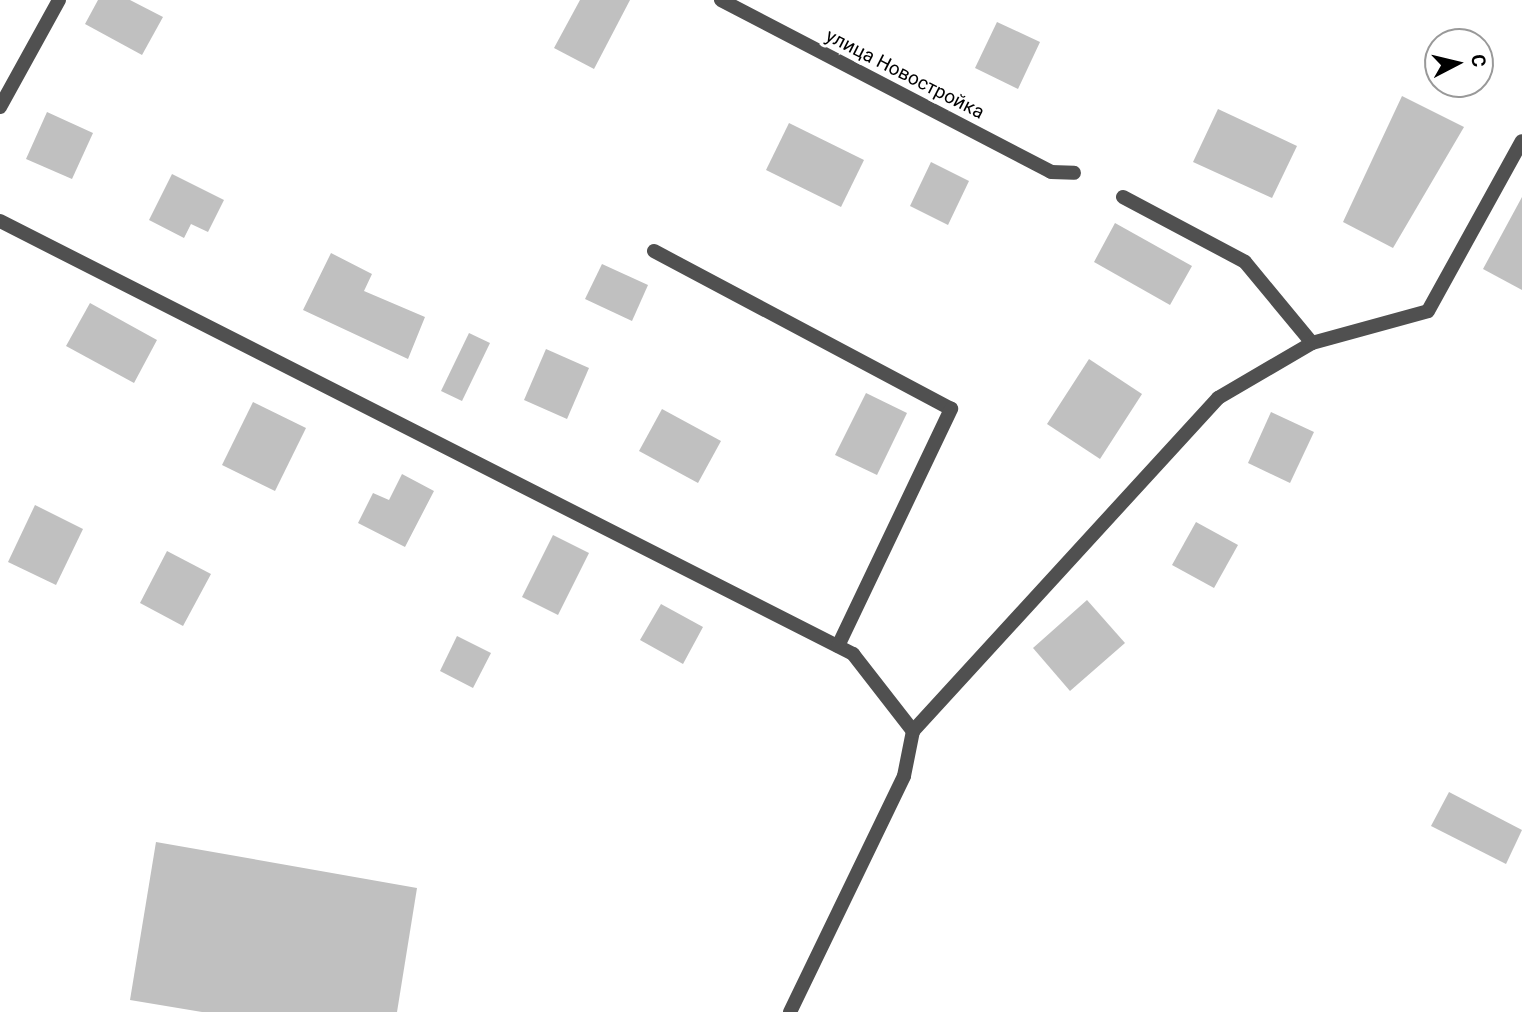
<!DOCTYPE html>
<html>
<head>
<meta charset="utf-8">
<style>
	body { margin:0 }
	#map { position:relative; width:1522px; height:1012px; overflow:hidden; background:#fff; font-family:Roboto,sans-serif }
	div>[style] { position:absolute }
	.building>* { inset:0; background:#c0c0c0 }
	.service>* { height:14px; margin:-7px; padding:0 7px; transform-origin:7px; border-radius:7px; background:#505050 }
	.minor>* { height:14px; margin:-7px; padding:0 7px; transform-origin:7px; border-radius:7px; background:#505050 }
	span { translate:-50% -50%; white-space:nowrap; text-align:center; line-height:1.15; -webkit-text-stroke:6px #fff; paint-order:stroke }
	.street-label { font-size:19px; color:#000 }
	.north { position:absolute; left:1424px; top:28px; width:70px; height:70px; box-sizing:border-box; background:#fff; border:2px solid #999; border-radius:50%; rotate:83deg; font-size:19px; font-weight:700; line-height:28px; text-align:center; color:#000 }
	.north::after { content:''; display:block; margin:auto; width:24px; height:32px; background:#000; clip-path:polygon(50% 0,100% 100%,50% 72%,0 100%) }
</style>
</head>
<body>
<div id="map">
	<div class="building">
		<div style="clip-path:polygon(98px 0,130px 0,163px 17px,142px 55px,85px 24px)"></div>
		<div style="clip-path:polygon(580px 0,630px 0,594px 69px,554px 48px)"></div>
		<div style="clip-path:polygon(997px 22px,1040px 42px,1018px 89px,975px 68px)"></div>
		<div style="clip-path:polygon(1402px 96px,1464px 127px,1393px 248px,1343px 222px)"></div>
		<div style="clip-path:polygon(1218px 109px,1297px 146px,1272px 198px,1193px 162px)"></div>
		<div style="clip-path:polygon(47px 112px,93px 133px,72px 179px,26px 159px)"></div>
		<div style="clip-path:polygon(789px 123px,864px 160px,841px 207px,766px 170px)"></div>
		<div style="clip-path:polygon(931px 162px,969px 181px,948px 225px,910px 206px)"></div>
		<div style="clip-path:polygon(172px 174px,224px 200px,208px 232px,191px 224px,184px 238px,149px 220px)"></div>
		<div style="clip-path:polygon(1522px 197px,1522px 290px,1483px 269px)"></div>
		<div style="clip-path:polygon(1115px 223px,1192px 266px,1170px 305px,1094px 262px)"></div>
		<div style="clip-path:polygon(331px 253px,372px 274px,364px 291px,425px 317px,408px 359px,303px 310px)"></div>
		<div style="clip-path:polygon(602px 264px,648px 285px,632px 321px,585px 299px)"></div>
		<div style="clip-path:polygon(90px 303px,157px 340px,134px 383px,66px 346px)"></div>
		<div style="clip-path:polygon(469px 333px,490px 343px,462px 401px,441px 391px)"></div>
		<div style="clip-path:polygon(546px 349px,589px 368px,567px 419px,524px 400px)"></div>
		<div style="clip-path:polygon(1089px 359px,1142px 394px,1100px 459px,1047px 424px)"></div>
		<div style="clip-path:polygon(866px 393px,907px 413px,877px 475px,835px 455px)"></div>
		<div style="clip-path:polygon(253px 402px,306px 428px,275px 491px,222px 465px)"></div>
		<div style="clip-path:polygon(662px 409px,721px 441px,698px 483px,639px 451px)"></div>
		<div style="clip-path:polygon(1271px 412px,1314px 432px,1290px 483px,1248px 463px)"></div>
		<div style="clip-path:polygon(402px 474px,434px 491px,405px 547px,358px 523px,373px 493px,389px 500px)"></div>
		<div style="clip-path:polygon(35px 505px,83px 529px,56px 585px,8px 562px)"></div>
		<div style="clip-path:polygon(1196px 522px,1238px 545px,1214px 588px,1172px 565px)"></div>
		<div style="clip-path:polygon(553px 535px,589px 553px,558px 615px,522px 597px)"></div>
		<div style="clip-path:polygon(167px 551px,211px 574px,183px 626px,140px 603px)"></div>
		<div style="clip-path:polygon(1087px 600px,1125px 643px,1070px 691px,1033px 648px)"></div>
		<div style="clip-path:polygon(661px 604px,703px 627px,683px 664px,640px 640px)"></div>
		<div style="clip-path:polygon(457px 636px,491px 653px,473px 688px,440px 671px)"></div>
		<div style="clip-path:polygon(1449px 792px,1522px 830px,1506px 864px,1431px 826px)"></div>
		<div style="clip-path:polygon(156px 842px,417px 888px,397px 1012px,202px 1012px,130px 1000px)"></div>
	</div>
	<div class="service">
		<div style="left:654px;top:251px;width:336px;rotate:28deg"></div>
	</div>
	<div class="minor">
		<div style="left:721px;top:0;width:372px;rotate:27.5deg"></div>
		<div style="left:1051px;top:172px;width:23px;rotate:2deg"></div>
		<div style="left:0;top:107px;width:122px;rotate:-61.1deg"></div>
		<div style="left:1123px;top:197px;width:138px;rotate:28deg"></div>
		<div style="left:1245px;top:262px;width:105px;rotate:50.4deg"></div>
		<div style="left:0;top:221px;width:957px;rotate:26.91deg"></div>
		<div style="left:853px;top:654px;width:98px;rotate:52.1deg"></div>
		<div style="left:838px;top:646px;width:263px;rotate:-64.5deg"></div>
		<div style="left:790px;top:1012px;width:262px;rotate:-64.2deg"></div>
		<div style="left:904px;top:776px;width:46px;rotate:-78.7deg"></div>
		<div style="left:913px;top:731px;width:452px;rotate:-47.5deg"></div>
		<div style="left:1218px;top:398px;width:109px;rotate:-30.3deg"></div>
		<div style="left:1312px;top:343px;width:120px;rotate:-15.4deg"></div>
		<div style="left:1428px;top:311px;width:194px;rotate:-61.1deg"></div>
	</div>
	<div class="street-label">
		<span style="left:905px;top:74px;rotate:27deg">улица Новостройка</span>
	</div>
	<div class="north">С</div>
</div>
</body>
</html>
